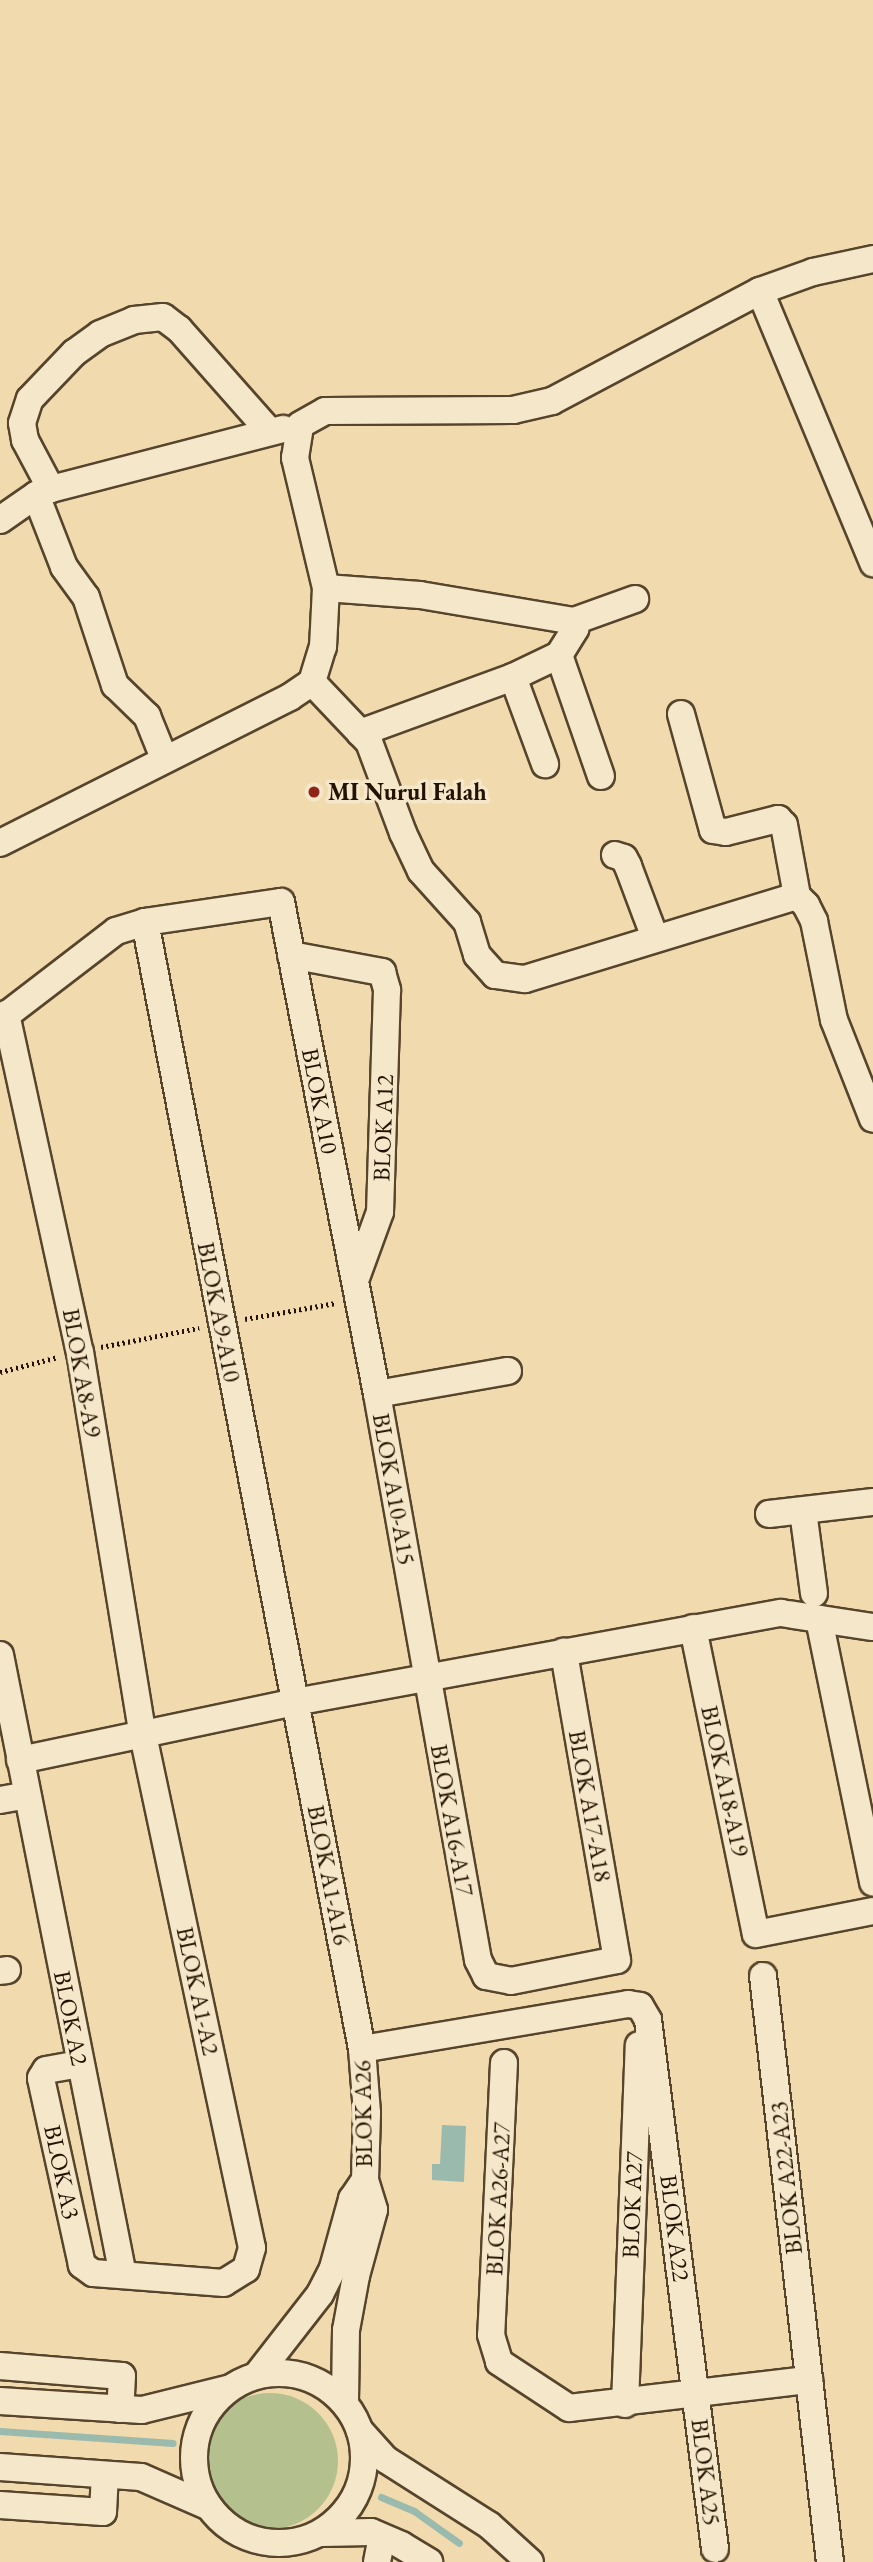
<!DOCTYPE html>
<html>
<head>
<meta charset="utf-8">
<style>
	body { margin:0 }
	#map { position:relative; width:873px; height:2562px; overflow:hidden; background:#f0daae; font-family:"EB Garamond",serif }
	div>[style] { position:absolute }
	.green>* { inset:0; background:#b4c18f }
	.round { border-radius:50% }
	.water>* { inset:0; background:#9abaad }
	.stream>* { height:7px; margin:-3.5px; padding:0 3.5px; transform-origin:3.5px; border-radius:3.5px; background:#9abaad }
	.path>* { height:4.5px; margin-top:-2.25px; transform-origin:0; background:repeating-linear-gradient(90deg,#231200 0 2px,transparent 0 5.5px) }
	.roads { filter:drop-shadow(2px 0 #56442c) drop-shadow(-2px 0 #56442c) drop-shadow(0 2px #56442c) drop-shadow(0 -2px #56442c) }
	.minor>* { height:26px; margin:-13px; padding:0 13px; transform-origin:13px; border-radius:13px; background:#f5e7ca }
	.minor>.ring { margin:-13px; padding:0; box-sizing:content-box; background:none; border:26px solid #f5e7ca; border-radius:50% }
	.dots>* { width:19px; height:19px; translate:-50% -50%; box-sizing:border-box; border:4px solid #f5e7ca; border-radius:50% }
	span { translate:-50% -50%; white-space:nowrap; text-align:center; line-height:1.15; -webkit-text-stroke:7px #f5e7ca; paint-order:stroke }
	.poi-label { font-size:24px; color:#231200; font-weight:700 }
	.left { translate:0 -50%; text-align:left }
	.street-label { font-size:24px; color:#231200 }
</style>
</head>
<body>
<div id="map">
	<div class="green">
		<div class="round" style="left:202px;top:2393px;width:136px;height:136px"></div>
	</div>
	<div class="water">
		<div style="clip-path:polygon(442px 2125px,466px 2126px,464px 2182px,432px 2180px,432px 2164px,440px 2164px)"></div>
	</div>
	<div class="stream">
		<div style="left:0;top:2431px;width:173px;rotate:4deg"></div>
		<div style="left:381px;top:2497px;width:36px;rotate:23deg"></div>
		<div style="left:414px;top:2511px;width:55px;rotate:35.4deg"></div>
	</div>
	<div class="path">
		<div style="left:245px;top:1319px;width:92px;rotate:-10deg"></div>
		<div style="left:101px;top:1347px;width:100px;rotate:-11deg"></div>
		<div style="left:0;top:1372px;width:60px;rotate:-14.5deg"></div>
	</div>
	<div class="roads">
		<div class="minor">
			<div style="left:760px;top:291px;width:295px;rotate:67.4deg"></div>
			<div style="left:51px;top:489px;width:55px;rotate:-118deg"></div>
			<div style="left:25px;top:440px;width:17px;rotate:-100deg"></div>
			<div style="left:22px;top:423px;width:25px;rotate:-72deg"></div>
			<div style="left:30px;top:399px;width:64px;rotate:-46.3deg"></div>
			<div style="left:74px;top:353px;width:32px;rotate:-36deg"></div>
			<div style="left:100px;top:334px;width:37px;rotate:-22deg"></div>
			<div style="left:134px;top:320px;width:29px;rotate:-6deg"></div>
			<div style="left:163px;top:317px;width:20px;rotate:37deg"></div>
			<div style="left:179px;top:329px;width:137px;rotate:48.5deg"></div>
			<div style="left:36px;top:495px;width:77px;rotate:68.7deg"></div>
			<div style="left:64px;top:567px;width:37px;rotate:54deg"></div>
			<div style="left:86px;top:597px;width:93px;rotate:71.8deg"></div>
			<div style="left:115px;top:685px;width:45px;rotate:44.1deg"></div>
			<div style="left:147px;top:716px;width:45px;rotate:68deg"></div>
			<div style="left:0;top:520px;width:44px;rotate:-34.8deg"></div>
			<div style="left:36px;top:495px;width:16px;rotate:-22deg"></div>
			<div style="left:51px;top:489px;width:240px;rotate:-14.5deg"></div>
			<div style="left:326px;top:588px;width:94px;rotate:4.3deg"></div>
			<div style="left:420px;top:595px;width:156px;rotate:9.6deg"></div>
			<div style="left:574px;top:621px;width:65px;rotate:-19.8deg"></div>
			<div style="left:559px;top:655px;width:128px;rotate:70.9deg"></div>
			<div style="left:513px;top:677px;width:93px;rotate:69.8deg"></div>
			<div style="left:312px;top:682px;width:83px;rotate:46.5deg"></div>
			<div style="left:369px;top:742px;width:97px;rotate:69.5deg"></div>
			<div style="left:403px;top:833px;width:42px;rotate:64.7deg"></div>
			<div style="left:421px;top:871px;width:69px;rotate:48deg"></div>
			<div style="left:467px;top:922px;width:34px;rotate:73deg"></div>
			<div style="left:477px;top:955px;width:27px;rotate:48deg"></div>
			<div style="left:495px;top:975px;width:30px;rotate:8deg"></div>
			<div style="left:525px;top:979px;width:284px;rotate:-17deg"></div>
			<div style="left:797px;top:896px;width:13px;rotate:45deg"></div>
			<div style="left:806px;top:905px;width:18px;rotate:63deg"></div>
			<div style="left:814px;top:921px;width:101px;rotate:78.6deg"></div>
			<div style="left:834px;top:1020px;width:106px;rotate:68.5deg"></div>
			<div style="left:681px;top:714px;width:120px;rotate:74.6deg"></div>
			<div style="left:713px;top:830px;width:13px;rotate:9deg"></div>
			<div style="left:726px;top:832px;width:54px;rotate:-14deg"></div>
			<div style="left:778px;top:819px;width:8px;rotate:45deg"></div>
			<div style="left:784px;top:825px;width:72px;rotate:79.6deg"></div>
			<div style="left:360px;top:733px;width:163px;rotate:-20.1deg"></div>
			<div style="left:513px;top:677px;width:51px;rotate:-25.6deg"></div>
			<div style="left:559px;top:655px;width:31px;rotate:-58deg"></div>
			<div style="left:575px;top:629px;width:8px;rotate:-97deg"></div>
			<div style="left:0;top:843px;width:325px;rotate:-26.7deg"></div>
			<div style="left:290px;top:697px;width:27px;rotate:-34deg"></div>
			<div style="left:312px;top:682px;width:37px;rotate:-73deg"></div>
			<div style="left:323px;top:647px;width:59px;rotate:-87.1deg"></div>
			<div style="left:326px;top:588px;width:134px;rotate:-103.4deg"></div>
			<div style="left:295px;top:458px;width:33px;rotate:-81deg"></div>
			<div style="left:300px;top:425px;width:29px;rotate:-29deg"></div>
			<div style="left:325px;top:411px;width:188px;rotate:-0.3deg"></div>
			<div style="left:513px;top:410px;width:40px;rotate:-13deg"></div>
			<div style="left:552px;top:401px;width:235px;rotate:-27.9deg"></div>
			<div style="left:760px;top:291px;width:56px;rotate:-19.7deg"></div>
			<div style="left:813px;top:272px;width:61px;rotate:-12.2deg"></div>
			<div style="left:615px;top:855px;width:9px;rotate:18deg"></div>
			<div style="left:624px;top:858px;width:9px;rotate:63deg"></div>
			<div style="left:628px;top:866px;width:77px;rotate:69.4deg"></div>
			<div style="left:145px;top:922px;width:1148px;rotate:79.1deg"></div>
			<div style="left:362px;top:2049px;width:64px;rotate:85.5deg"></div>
			<div style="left:367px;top:2113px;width:67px;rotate:91.7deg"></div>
			<div style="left:291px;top:955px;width:93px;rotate:10.6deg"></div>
			<div style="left:382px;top:972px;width:19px;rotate:74deg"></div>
			<div style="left:387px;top:990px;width:222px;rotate:91.8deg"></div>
			<div style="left:380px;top:1212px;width:70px;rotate:110deg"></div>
			<div style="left:6px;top:1014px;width:346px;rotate:77.7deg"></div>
			<div style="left:80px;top:1352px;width:388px;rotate:80.7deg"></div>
			<div style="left:143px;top:1735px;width:524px;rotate:78deg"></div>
			<div style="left:252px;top:2248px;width:22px;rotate:106deg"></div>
			<div style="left:246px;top:2269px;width:26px;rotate:148deg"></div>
			<div style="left:224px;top:2283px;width:131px;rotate:-175.6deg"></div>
			<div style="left:93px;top:2273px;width:14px;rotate:-144deg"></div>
			<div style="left:82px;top:2265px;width:191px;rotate:-102.4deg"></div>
			<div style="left:41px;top:2078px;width:9px;rotate:-58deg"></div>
			<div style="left:46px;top:2070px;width:35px;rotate:-10deg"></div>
			<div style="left:0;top:1020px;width:146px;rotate:-37.5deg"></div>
			<div style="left:116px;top:931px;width:30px;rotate:-17deg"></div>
			<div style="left:145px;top:922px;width:137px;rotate:-8.4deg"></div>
			<div style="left:281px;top:902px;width:501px;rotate:78.96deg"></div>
			<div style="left:377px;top:1394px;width:575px;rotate:79.88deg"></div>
			<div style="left:478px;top:1960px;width:18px;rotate:63deg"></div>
			<div style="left:486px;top:1976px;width:25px;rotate:11deg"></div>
			<div style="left:511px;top:1981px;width:108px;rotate:-11.2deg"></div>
			<div style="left:617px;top:1960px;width:313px;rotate:-99.8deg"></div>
			<div style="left:377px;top:1394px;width:133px;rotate:-10deg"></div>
			<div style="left:803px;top:1511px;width:83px;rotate:82.4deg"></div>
			<div style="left:769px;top:1514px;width:105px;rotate:-6.6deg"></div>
			<div style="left:819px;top:1619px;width:269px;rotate:78.4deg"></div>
			<div style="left:693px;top:1628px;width:312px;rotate:78.4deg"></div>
			<div style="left:756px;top:1934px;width:119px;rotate:-11.1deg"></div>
			<div style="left:0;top:1655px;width:632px;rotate:78.78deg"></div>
			<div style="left:20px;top:1760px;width:281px;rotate:-11.9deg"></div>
			<div style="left:295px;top:1702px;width:494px;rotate:-10.4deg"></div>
			<div style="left:781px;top:1613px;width:93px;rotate:8.7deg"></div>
			<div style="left:0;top:1800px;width:27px;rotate:-10deg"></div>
			<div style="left:0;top:1971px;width:7px;rotate:-8deg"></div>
			<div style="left:763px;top:1976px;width:590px;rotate:83.48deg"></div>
			<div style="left:362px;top:2049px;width:270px;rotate:-9.6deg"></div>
			<div style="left:628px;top:2004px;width:12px;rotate:9deg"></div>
			<div style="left:640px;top:2006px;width:16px;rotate:60deg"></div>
			<div style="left:648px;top:2020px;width:533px;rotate:82.78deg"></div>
			<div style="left:504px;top:2063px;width:272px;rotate:92.7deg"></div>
			<div style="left:491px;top:2335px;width:28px;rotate:73deg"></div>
			<div style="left:499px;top:2362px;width:84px;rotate:33.3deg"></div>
			<div style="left:569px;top:2408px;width:242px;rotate:-6.7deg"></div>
			<div style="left:0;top:2366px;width:122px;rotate:4.7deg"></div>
			<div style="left:122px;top:2376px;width:33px;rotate:93deg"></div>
			<div class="ring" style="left:194px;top:2373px;width:144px;height:144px"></div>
			<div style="left:257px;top:2375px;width:103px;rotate:-52.1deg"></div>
			<div style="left:320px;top:2294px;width:29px;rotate:-63deg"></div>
			<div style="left:333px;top:2268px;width:72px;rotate:-74.6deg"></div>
			<div style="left:352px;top:2199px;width:23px;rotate:-56deg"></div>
			<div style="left:365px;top:2180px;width:31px;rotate:73deg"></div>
			<div style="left:374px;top:2210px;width:68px;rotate:105.3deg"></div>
			<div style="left:356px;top:2276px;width:55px;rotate:100.5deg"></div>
			<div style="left:346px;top:2330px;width:73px;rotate:90.8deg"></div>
			<div style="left:0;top:2401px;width:142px;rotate:3.6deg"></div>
			<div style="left:142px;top:2410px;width:88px;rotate:-13.9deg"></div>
			<div style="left:625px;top:2404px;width:359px;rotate:-87.8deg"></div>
			<div style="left:360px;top:2431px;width:38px;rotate:48deg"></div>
			<div style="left:385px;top:2459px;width:123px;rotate:32.4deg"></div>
			<div style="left:489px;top:2525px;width:55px;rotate:42.1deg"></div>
			<div style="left:0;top:2467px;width:141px;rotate:4.1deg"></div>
			<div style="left:141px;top:2477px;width:72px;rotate:23.7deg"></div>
			<div style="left:0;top:2505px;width:103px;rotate:3.9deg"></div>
			<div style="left:103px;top:2512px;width:37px;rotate:-87deg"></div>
			<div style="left:322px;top:2533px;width:49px;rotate:-1.2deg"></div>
			<div style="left:371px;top:2532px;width:33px;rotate:23deg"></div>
			<div style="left:401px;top:2545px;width:33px;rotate:31deg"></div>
			<div style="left:377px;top:2562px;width:25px;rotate:-79deg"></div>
		</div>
	</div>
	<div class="dots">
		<div style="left:314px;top:792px;background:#8f2418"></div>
	</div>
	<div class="poi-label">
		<span class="left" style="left:328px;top:792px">MI Nurul Falah</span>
	</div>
	<div class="street-label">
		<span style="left:320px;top:1101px;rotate:79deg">BLOK A10</span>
		<span style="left:383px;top:1128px;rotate:-88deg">BLOK A12</span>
		<span style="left:219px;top:1312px;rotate:79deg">BLOK A9-A10</span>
		<span style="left:82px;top:1373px;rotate:80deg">BLOK A8-A9</span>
		<span style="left:394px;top:1489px;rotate:80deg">BLOK A10-A15</span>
		<span style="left:725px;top:1781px;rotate:78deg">BLOK A18-A19</span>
		<span style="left:590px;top:1806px;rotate:80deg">BLOK A17-A18</span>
		<span style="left:452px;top:1820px;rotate:80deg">BLOK A16-A17</span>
		<span style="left:329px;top:1875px;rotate:79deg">BLOK A1-A16</span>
		<span style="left:198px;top:1991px;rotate:78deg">BLOK A1-A2</span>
		<span style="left:71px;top:2018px;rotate:79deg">BLOK A2</span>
		<span style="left:363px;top:2114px;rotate:-91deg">BLOK A26</span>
		<span style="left:62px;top:2172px;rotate:78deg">BLOK A3</span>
		<span style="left:786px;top:2178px;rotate:-96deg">BLOK A22-A23</span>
		<span style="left:498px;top:2199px;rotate:-87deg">BLOK A26-A27</span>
		<span style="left:632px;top:2205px;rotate:-88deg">BLOK A27</span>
		<span style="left:675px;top:2228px;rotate:83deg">BLOK A22</span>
		<span style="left:706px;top:2472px;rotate:83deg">BLOK A25</span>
	</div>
</div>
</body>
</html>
